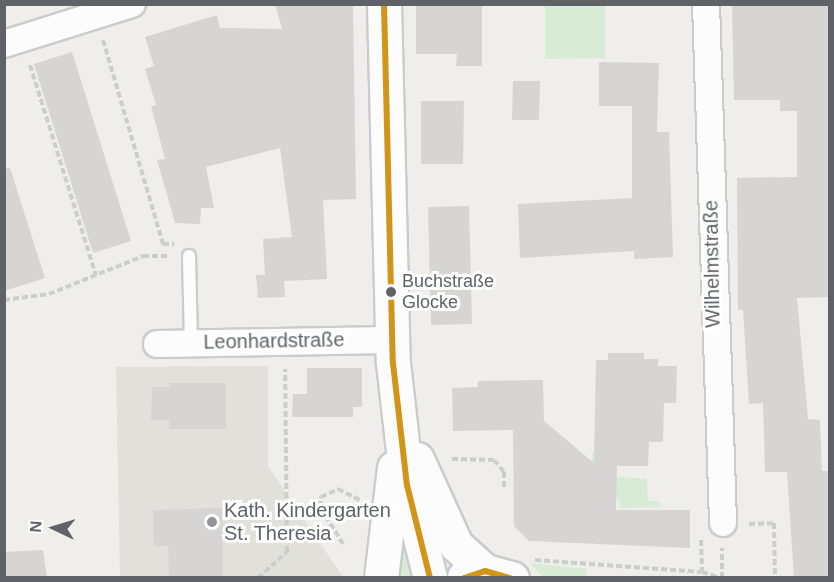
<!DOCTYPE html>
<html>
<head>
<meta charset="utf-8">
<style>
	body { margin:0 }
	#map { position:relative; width:834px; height:582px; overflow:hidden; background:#efeeea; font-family:Arial,sans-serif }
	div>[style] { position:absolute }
	.education>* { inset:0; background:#e2e0da }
	.green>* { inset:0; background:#d8ebd6 }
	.building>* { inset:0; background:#d6d5d3 }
	.path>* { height:4px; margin-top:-2px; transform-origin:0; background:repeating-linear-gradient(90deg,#cacfcc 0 6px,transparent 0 9px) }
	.roads { filter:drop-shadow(2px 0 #cbcccc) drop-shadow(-2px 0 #cbcccc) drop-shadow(0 2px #cbcccc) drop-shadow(0 -2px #cbcccc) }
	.lane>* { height:12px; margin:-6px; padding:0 6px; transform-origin:6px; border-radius:6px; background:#fdfcfc }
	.street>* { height:26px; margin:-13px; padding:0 13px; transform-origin:13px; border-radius:13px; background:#fdfcfc }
	.secondary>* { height:33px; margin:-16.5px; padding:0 16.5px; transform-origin:16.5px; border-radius:16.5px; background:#fdfcfc }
	.bus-1>* { height:6px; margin:-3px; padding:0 3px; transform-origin:3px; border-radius:3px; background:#d1951a }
	.dots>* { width:16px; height:16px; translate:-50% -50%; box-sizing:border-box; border:3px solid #fff; border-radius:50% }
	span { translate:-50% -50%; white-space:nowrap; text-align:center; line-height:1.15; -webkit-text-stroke:6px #fff; paint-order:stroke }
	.bus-label { font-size:18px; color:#5f6368 }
	.left { translate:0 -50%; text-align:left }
	.street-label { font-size:20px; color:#5f6368 }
	.poi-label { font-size:20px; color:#5f6368 }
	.frame { position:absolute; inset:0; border:6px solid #5f6368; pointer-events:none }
	.north { position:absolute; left:24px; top:498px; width:60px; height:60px; -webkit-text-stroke:4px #fff; paint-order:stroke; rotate:274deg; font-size:16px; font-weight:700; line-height:24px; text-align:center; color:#5f6368 }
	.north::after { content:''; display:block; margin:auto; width:21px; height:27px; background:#5f6368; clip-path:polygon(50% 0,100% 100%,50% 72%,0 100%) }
</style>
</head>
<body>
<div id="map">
	<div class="education">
		<div style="clip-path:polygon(268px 366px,268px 466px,343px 577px,120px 577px,116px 367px)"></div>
	</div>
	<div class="green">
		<div style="clip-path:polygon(545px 5px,605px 5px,605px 58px,545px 59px)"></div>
		<div style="clip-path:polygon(592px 451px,612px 476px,647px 479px,648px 501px,659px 501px,662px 507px,619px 508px,619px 499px,592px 498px)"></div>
		<div style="clip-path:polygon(402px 532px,405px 547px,416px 577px,391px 578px)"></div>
		<div style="clip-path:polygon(530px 563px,587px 569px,586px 577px,543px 577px)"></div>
	</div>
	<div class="building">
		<div style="clip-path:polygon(275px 4px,353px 4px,356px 199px,323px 200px,327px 279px,284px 281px,285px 297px,258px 298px,256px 275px,265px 275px,263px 239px,292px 237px,280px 148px,206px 167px,214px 208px,201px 208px,200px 224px,175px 223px,157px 160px,165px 159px,151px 106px,156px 105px,145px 69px,154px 66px,145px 37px,217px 15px,220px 28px,282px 29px)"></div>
		<div style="clip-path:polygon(416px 4px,482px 4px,482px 66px,456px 66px,457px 54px,416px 54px)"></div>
		<div style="clip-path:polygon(732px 4px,830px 4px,830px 297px,797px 298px,808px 419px,820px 420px,822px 471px,830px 471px,830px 578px,794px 578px,787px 472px,765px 472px,763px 403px,749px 404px,743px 310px,738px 310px,737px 178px,797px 177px,797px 111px,780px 111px,780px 100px,734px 100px)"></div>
		<div style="clip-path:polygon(72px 52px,131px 241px,93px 253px,34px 64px)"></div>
		<div style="clip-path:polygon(599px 62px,659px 63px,657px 132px,669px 132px,673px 257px,634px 259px,634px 251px,520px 258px,518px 204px,632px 198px,632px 106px,599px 106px)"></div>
		<div style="clip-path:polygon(513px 81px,540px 81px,539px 120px,512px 120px)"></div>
		<div style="clip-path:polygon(421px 101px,464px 101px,463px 164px,421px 164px)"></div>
		<div style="clip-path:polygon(10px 168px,45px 278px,4px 291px,4px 169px)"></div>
		<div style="clip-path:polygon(469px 206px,472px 324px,431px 325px,428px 207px)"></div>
		<div style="clip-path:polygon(608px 353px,644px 353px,644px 359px,658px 359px,658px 366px,677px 366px,676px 403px,664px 403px,663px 442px,649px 442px,648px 466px,617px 466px,616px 510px,690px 510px,690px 548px,529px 541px,514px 526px,513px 430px,453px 431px,452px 388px,478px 387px,478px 381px,543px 380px,544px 421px,594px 463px,596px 360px,608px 360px)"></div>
		<div style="clip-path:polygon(307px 368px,362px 368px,362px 407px,353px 407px,353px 417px,292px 417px,293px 394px,307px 394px)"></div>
		<div style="clip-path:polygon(169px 383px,226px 383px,226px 429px,169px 429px,169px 420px,151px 420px,152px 387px,170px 387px)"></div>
		<div style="clip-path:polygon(222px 508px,223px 578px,169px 578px,168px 546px,154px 546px,153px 510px)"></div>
		<div style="clip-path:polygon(43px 550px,47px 578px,4px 578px,4px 552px)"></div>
	</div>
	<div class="path">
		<div style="left:103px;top:40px;width:213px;rotate:73.6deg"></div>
		<div style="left:163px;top:244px;width:11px"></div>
		<div style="left:30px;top:65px;width:220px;rotate:72.6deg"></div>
		<div style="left:4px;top:300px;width:45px;rotate:-7.6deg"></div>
		<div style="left:49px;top:294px;width:101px;rotate:-22deg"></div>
		<div style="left:143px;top:256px;width:27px"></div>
		<div style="left:452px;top:459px;width:42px;rotate:1.4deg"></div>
		<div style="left:494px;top:460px;width:16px;rotate:50deg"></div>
		<div style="left:504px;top:472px;width:15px;rotate:90deg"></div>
		<div style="left:749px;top:524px;width:25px;rotate:-2deg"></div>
		<div style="left:774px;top:523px;width:55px;rotate:89deg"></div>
		<div style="left:701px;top:540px;width:32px;rotate:88deg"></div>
		<div style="left:702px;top:572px;width:19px;rotate:18deg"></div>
		<div style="left:343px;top:544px;width:44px;rotate:-121.9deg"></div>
		<div style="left:320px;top:507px;width:10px;rotate:-84deg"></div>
		<div style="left:321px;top:497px;width:19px;rotate:-25deg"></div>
		<div style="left:338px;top:489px;width:25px;rotate:27deg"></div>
		<div style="left:535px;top:560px;width:167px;rotate:4.1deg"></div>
		<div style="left:258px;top:578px;width:39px;rotate:-42deg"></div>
		<div style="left:287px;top:552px;width:183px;rotate:-90.6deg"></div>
		<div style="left:722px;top:578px;width:30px;rotate:-90deg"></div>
	</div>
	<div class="roads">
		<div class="lane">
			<div style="left:189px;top:256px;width:87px;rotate:88.7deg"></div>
		</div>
		<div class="street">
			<div style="left:706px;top:4px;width:519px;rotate:88.12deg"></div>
			<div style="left:4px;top:44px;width:134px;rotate:-17.4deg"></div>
			<div style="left:157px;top:344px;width:235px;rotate:-1deg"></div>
		</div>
		<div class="secondary">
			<div style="left:384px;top:4px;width:359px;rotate:88.6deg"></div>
			<div style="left:393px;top:363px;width:123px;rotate:83.5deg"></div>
			<div style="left:407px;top:485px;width:96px;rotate:76.1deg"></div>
			<div style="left:417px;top:459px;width:94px;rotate:65.6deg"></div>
			<div style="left:456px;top:545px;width:39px;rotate:42deg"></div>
			<div style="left:464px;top:577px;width:22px;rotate:-16deg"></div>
			<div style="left:485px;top:571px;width:28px;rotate:15deg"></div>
			<div style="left:381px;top:578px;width:111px;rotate:-83.3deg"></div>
		</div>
	</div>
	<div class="bus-1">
		<div style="left:384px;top:4px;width:359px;rotate:88.6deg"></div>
		<div style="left:393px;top:363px;width:123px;rotate:83.5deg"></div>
		<div style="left:407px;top:485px;width:96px;rotate:76.1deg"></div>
		<div style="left:464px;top:578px;width:22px;rotate:-18deg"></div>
		<div style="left:485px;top:571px;width:26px;rotate:16deg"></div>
	</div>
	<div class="dots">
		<div style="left:391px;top:292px;background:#5f6368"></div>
		<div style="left:212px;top:522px;background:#919496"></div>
	</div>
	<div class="bus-label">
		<span class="left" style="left:402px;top:292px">Buchstraße<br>Glocke</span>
	</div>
	<div class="street-label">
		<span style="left:712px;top:264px;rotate:-91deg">Wilhelmstraße</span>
		<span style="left:274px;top:341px;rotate:-1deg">Leonhardstraße</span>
	</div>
	<div class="poi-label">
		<span class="left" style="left:224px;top:522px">Kath. Kindergarten<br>St. Theresia</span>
	</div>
	<div class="frame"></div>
	<div class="north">N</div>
</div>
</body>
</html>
